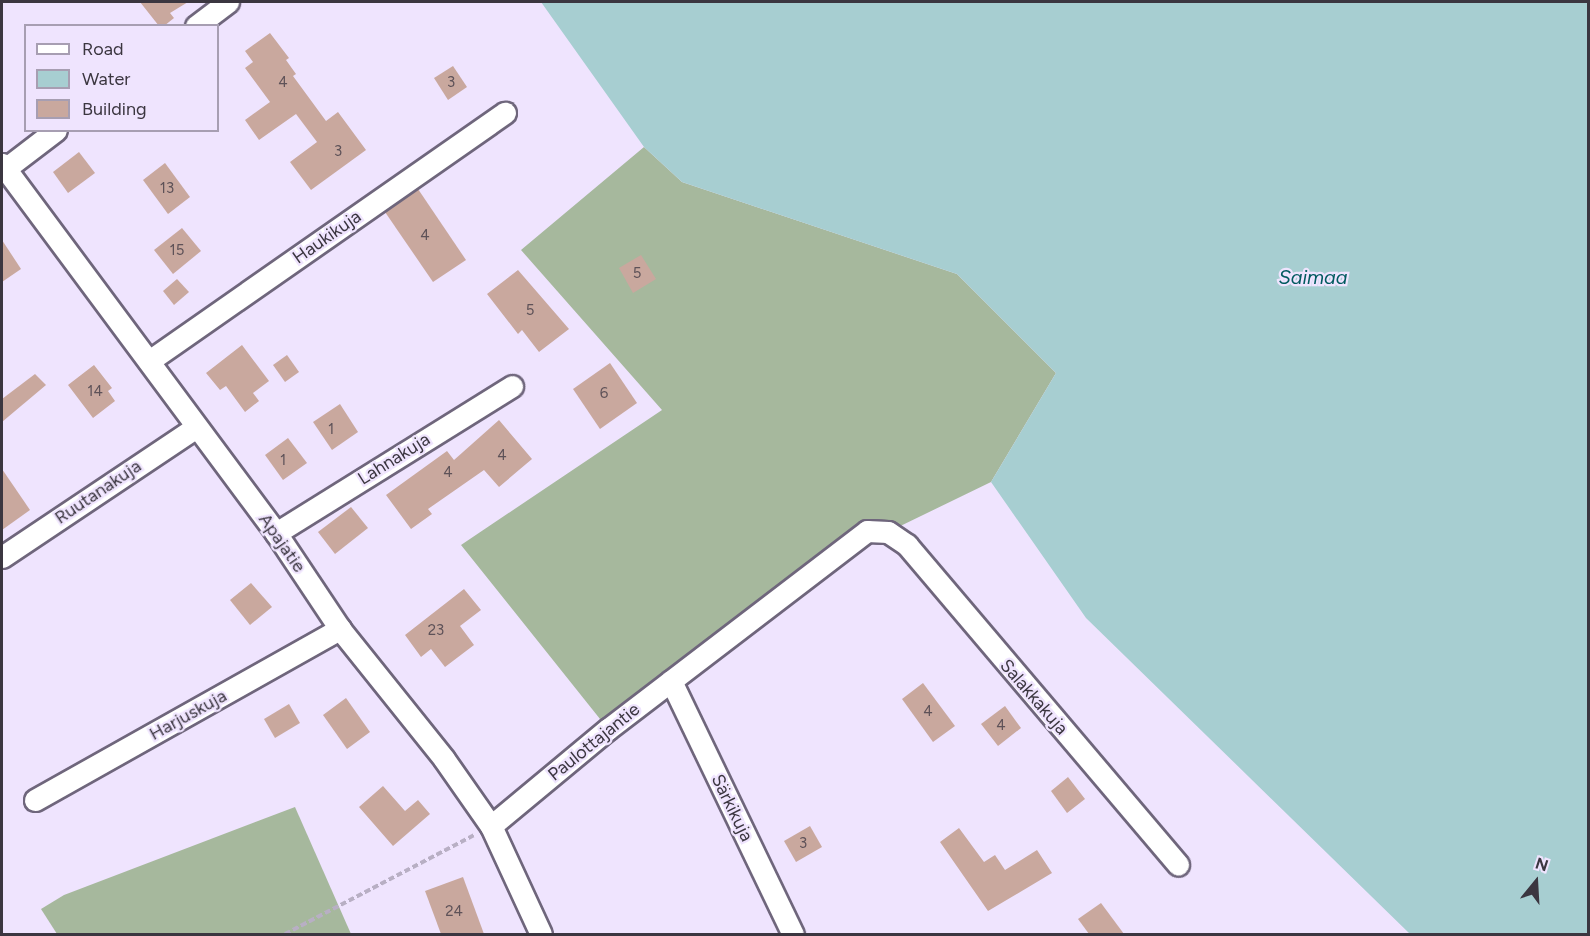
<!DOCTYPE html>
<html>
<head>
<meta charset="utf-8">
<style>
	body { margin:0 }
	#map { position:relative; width:1590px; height:936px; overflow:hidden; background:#efe4fe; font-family:Figtree,sans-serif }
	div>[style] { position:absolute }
	.forest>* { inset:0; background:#a6b89d }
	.water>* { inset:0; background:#a7ced1 }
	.building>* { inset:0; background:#c9a89e }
	.path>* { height:4px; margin-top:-2px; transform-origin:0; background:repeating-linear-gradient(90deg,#b8afc4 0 6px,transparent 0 9px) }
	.roads { filter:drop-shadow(2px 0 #6f667c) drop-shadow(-2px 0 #6f667c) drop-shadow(0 2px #6f667c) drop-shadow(0 -2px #6f667c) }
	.street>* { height:21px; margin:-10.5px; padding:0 10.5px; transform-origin:10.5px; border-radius:10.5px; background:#fff }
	span { translate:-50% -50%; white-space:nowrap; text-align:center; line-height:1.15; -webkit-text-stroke:4.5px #efe4fe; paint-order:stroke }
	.number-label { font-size:15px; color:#5e5258 }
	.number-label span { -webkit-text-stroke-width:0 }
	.street-label { font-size:18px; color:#3b3640 }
	.water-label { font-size:20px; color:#015a5f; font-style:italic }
	.frame { position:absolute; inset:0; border:3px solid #3b3640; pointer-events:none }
	.legend { position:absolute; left:24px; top:24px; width:195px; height:108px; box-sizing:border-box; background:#efe4fe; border:2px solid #a79eb2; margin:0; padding:8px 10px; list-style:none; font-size:18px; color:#3b3640 }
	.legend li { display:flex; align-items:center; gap:12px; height:30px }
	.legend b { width:30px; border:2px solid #a79eb2 }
	.north { position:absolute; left:1506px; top:852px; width:60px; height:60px; -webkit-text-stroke:4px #efe4fe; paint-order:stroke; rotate:18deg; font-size:16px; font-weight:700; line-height:24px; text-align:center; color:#3b3640 }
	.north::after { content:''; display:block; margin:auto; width:21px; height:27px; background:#3b3640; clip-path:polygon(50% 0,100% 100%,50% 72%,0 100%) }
</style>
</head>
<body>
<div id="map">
	<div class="forest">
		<div style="clip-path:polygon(644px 147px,682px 182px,957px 274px,1056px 373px,991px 482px,888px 532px,867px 532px,608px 729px,461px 545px,662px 410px,521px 250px)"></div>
		<div style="clip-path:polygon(295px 807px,351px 934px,57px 934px,41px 909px,64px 895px)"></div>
	</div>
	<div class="water">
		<div style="clip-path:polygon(541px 2px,1588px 2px,1588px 934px,1410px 934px,1086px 618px,991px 482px,1056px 373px,957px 274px,682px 182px,644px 147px)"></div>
	</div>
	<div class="building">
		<div style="clip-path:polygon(140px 2px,188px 2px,170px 13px,174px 18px,164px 26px,159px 26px)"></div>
		<div style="clip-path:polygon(270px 33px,289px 58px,286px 60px,296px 74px,293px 76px,326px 121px,338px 112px,366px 150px,311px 190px,290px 162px,317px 142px,296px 114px,259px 140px,245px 120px,270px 102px,245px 68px,253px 62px,245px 51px)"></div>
		<div style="clip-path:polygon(453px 66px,467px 87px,448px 100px,434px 78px)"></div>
		<div style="clip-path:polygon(79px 152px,95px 173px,68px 193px,53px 172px)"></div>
		<div style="clip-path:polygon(165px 163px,190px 197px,168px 214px,143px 180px)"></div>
		<div style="clip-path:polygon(418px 189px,466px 260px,433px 282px,385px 212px)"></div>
		<div style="clip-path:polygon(182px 228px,201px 251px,173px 274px,154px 250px)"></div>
		<div style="clip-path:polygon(2px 240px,21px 269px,2px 282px)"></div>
		<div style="clip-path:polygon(641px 255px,656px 279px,633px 293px,619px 268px)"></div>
		<div style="clip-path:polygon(518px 270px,569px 329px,539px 352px,522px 330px,518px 334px,487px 294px)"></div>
		<div style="clip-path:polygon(177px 279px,189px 292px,174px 305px,163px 291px)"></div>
		<div style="clip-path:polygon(242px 345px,269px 381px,253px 393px,259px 401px,245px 412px,226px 386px,220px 390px,206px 373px)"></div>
		<div style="clip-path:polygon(287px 355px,299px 372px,285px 382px,273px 365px)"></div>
		<div style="clip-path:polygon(610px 363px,637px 403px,600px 429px,573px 389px)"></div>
		<div style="clip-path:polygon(94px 365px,112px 388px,108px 391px,115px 401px,93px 418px,68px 385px)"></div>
		<div style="clip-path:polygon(35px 374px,46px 385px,2px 422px,2px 399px)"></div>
		<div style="clip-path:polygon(340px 404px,358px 432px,332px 450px,313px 422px)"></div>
		<div style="clip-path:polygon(499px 420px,532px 459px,499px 487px,484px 470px,428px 509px,432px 514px,411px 529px,386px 495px,447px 451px,454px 460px)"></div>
		<div style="clip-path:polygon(288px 438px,307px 463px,283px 480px,265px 455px)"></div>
		<div style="clip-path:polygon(2px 469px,30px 510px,2px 530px)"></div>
		<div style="clip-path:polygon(351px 507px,368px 528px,335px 554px,318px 532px)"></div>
		<div style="clip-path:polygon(251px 583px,272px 607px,250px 625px,230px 600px)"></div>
		<div style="clip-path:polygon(464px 589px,481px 610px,460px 626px,474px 645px,445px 667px,431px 649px,421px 657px,405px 635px)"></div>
		<div style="clip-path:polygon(923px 683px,955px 726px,933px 742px,902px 699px)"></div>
		<div style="clip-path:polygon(346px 698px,370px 732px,347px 749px,323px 715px)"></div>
		<div style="clip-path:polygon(289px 704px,300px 723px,275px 738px,264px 719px)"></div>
		<div style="clip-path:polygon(1005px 706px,1021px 728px,998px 746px,981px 724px)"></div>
		<div style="clip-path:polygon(1068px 777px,1085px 799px,1067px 813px,1051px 791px)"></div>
		<div style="clip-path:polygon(383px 786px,405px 811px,418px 800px,430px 814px,393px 846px,359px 807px)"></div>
		<div style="clip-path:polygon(810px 826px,822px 847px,796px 862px,784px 841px)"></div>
		<div style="clip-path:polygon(959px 828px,984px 862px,995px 855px,1005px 870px,1037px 850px,1052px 873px,988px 911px,940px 842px)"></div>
		<div style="clip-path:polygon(463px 877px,484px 934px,441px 934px,425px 891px)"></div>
		<div style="clip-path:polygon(1101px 903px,1124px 934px,1089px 934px,1078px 919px)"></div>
	</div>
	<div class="path">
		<div style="left:285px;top:934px;width:213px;rotate:-27.6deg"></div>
	</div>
	<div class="roads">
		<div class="street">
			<div style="left:196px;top:26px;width:40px;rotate:-37deg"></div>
			<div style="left:2px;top:164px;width:460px;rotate:53.4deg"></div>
			<div style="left:276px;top:533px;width:115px;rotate:56.3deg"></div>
			<div style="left:340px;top:629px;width:166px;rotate:51.3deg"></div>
			<div style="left:444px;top:759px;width:82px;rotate:55deg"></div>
			<div style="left:491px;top:826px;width:119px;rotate:65.2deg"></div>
			<div style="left:5px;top:169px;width:64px;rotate:-37.4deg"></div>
			<div style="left:149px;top:361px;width:434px;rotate:-34.9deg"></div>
			<div style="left:276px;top:533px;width:278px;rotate:-31.9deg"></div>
			<div style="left:2px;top:557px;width:232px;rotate:-33.8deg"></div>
			<div style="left:671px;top:681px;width:281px;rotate:64.3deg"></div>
			<div style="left:35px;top:800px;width:350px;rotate:-29.3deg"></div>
			<div style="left:491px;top:826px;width:152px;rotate:-39.7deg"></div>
			<div style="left:608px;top:729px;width:326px;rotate:-37.4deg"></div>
			<div style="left:867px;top:531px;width:21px;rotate:3deg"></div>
			<div style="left:888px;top:532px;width:23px;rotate:34deg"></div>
			<div style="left:907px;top:545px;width:419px;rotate:49.7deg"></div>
		</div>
	</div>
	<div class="number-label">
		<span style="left:283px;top:83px">4</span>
		<span style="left:451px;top:83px">3</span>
		<span style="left:338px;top:152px">3</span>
		<span style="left:167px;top:189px">13</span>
		<span style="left:425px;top:236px">4</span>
		<span style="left:177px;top:251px">15</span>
		<span style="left:637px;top:274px">5</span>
		<span style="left:530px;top:311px">5</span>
		<span style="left:95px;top:392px">14</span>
		<span style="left:604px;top:394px">6</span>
		<span style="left:331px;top:430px">1</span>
		<span style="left:502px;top:456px">4</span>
		<span style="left:283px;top:461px">1</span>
		<span style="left:448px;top:473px">4</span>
		<span style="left:436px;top:631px">23</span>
		<span style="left:928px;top:712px">4</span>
		<span style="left:1001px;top:726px">4</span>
		<span style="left:803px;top:844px">3</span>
		<span style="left:454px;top:912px">24</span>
	</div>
	<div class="street-label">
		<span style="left:327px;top:237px;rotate:-35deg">Haukikuja</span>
		<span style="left:394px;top:459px;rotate:-32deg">Lahnakuja</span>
		<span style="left:98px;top:492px;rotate:-34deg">Ruutanakuja</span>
		<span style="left:282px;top:543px;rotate:55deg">Apajatie</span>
		<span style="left:1034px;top:697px;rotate:49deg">Salakkakuja</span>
		<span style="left:188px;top:715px;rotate:-29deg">Harjuskuja</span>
		<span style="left:594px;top:742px;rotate:-39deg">Paulottajantie</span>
		<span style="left:732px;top:808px;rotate:64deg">Särkikuja</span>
	</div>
	<div class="water-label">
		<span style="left:1313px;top:277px">Saimaa</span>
	</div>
	<div class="frame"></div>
	<ul class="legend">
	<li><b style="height:8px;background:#fff"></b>Road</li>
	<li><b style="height:16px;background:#a7ced1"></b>Water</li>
	<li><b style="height:16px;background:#c9a89e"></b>Building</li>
	</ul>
	<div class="north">N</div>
</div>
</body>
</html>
